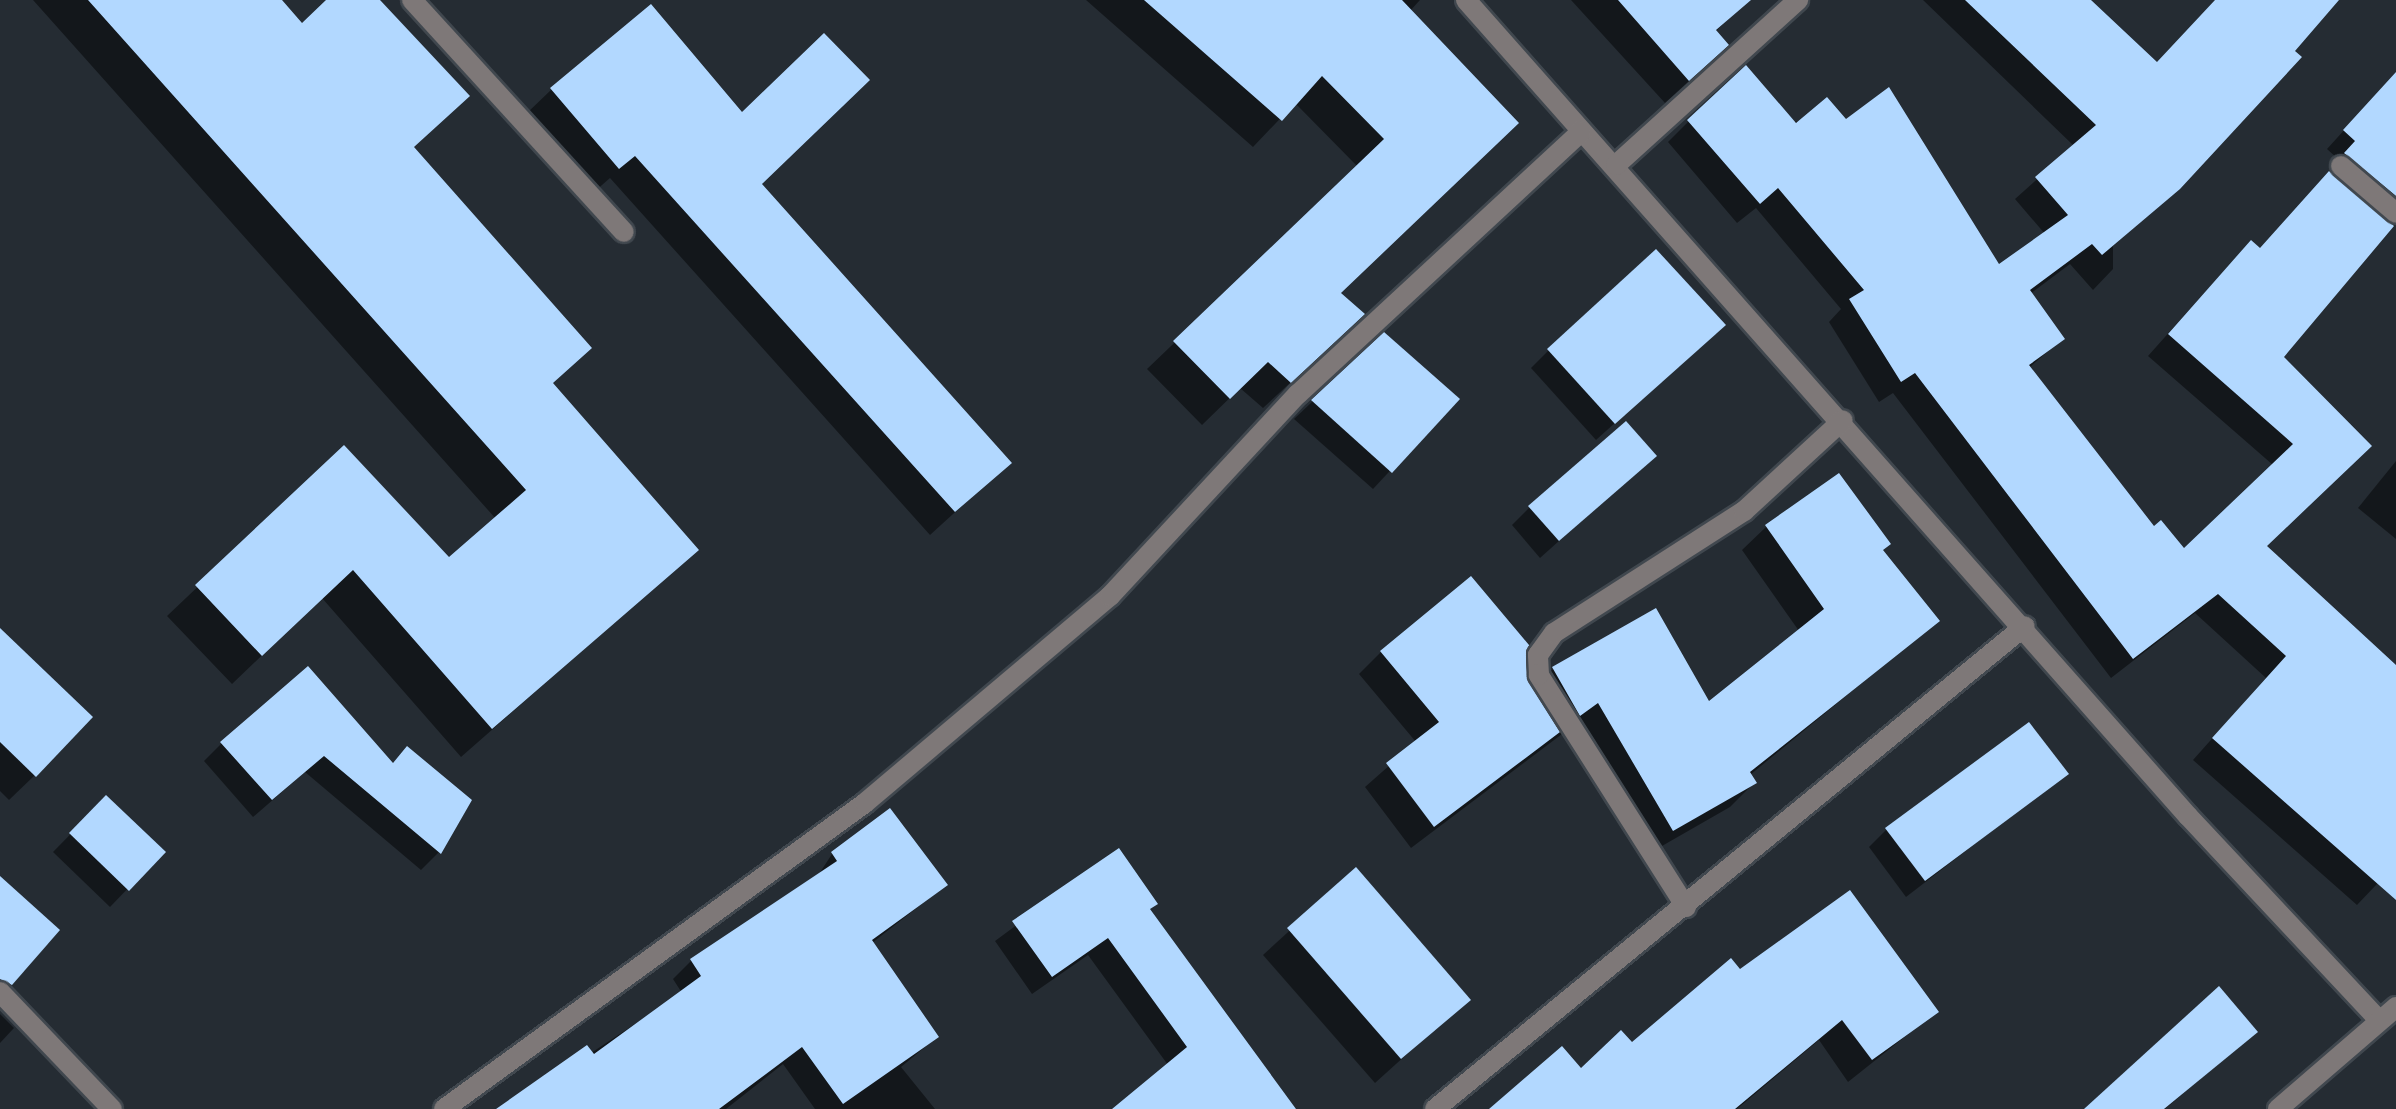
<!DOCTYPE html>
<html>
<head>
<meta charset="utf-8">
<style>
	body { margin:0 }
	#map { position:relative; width:2396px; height:1109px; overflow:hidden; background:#252c33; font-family:"Asap Condensed",sans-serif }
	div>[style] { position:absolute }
	.shadow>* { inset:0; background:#0007 }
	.building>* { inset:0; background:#b2d8ff }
	.roads { filter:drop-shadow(2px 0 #41484f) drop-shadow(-2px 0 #41484f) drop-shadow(0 2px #41484f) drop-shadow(0 -2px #41484f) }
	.minor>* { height:20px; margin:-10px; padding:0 10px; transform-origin:10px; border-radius:10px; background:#7e7878 }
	span { translate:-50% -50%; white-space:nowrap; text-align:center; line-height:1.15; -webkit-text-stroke:8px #111417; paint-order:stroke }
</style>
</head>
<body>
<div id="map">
	<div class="shadow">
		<div style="clip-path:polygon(33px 0,279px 0,302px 26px,329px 0,377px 0,467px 96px,412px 149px,590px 347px,552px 384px,697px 550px,461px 757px,322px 598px,232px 684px,167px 616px,344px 448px,449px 560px,496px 519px)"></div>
		<div style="clip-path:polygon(1086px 0,1420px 0,1410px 11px,1517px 123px,1339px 293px,1335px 341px,1263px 408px,1240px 388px,1202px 425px,1147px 369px,1358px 167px,1295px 103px,1253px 147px)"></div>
		<div style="clip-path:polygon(1571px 0,1748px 0,1715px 32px,1702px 69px,1665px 103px)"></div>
		<div style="clip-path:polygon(1923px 0,2088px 0,2156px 64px,2216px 0,2337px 0,2178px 188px,2113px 246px,2113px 269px,2093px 290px,2070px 264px,2030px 294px,2063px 338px,2029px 368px,2153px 529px,2184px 551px,2273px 465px,2148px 356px,2230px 264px,2259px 250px,2329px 173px,2339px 160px,2327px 149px,2396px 73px,2396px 219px,2281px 357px,2369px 446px,2265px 547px,2396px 668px,2396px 864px,2357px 905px,2193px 760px,2266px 678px,2195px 613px,2111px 678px,1893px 393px,1879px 402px,1829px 322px,1841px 309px,1756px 208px,1737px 223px,1668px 142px,1689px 121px,1846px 122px,1998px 267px,2045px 234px,2015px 199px,2074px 146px)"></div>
		<div style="clip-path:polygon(552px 89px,742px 115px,759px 184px,1009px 463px,930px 535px,610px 178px,594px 192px,527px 113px)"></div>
		<div style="clip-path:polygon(1384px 334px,1457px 399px,1373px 489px,1294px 419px)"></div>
		<div style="clip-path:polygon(1705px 342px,1596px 440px,1531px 368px,1549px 350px)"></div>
		<div style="clip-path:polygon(1654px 456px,1540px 558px,1512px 525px,1530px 507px)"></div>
		<div style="clip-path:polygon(2396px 461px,2396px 539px,2358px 508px)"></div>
		<div style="clip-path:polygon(1766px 527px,1881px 551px,1937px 621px,1750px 775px,1754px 783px,1730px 807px,1648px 854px,1574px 725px,1411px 848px,1365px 787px,1416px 742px,1359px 674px,1381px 652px,1526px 682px,1531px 691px,1553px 669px,1656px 611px,1709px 704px,1799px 631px,1742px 550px)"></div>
		<div style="clip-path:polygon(0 630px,35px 775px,9px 800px,0 791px)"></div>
		<div style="clip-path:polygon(222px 743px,392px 764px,407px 748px,439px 852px,421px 870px,305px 772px,253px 817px,204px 761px)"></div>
		<div style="clip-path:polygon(2066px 774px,1906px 897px,1869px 847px,1886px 830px)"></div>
		<div style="clip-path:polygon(106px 798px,163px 852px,110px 907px,53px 852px)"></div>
		<div style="clip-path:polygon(890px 811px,946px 885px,872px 943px,937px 1037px,901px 1067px,935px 1109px,815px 1109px,783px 1064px,726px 1109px,506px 1109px,682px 993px,673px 979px,691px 961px,817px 877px,832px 854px)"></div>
		<div style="clip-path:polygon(1118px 850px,1149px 910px,1294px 1109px,1115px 1109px,1168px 1065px,1088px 955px,1032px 994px,995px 941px)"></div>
		<div style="clip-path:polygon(1356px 870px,1468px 999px,1375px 1083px,1263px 955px)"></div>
		<div style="clip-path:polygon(1740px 972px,1936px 1012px,1848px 1082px,1819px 1040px,1737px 1109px,1491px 1109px,1632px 1045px)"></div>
		<div style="clip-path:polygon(0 1014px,14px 1028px,0 1043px)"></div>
		<div style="clip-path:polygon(2256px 1032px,2165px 1109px,2090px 1109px)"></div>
	</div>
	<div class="building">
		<div style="clip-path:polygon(88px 0,282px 0,302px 23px,326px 0,380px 0,470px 96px,414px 147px,592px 348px,553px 383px,699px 550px,492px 729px,353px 570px,262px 656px,195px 585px,344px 445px,449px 557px,526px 490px)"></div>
		<div style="clip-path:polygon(1144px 0,1402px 0,1519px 123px,1341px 293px,1365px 314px,1291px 383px,1268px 362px,1230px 399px,1173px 341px,1384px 139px,1322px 76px,1282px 121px)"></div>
		<div style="clip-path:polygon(1618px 0,1751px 0,1716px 30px,1729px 45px,1689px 81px)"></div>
		<div style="clip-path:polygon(1965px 0,2091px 0,2157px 62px,2215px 0,2339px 0,2295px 51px,2302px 57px,2180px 189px,2102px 255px,2092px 244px,2030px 290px,2065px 339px,2029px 365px,2154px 526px,2161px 520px,2184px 548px,2293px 444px,2168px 334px,2251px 240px,2260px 248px,2329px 171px,2394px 226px,2284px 357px,2372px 446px,2267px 546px,2396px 665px,2396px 900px,2212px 738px,2286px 656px,2218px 594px,2133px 659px,1915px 373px,1901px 382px,1849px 299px,1864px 290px,1778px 188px,1760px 204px,1687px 120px,1746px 65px,1796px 123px,1827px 97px,1846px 119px,1889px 87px,1999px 264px,2068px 215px,2035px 177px,2096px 125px)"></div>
		<div style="clip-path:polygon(651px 4px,742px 112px,824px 33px,870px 80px,762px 184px,1012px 463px,955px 512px,635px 156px,619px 169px,550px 88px)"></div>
		<div style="clip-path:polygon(2396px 72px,2396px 196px,2344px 153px,2355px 141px,2343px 130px)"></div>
		<div style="clip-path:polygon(1656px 249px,1726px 325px,1615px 424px,1547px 349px)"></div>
		<div style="clip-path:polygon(1384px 332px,1460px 399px,1392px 473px,1311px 400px)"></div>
		<div style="clip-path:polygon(1626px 421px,1657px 456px,1559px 541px,1528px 506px)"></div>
		<div style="clip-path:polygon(1839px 473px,1891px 544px,1883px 550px,1940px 621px,1750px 772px,1757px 783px,1673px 831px,1598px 703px,1580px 716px,1552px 667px,1656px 608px,1709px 701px,1824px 609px,1765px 525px)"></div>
		<div style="clip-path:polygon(1471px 576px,1529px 645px,1528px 681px,1560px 732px,1434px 827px,1386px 763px,1439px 722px,1380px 651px)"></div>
		<div style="clip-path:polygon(0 628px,93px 717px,36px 777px,0 742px)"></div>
		<div style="clip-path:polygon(308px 666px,393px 763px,407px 746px,472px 800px,441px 854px,324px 756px,272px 800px,220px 742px)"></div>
		<div style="clip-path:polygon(2029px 722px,2069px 774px,1925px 881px,1885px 828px)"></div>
		<div style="clip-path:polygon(106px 795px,166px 852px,129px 891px,69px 833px)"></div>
		<div style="clip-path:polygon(890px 808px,948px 885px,872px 940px,939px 1037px,843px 1104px,802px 1047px,719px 1109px,496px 1109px,587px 1045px,594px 1054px,701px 976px,690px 959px,837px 861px,831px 852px)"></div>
		<div style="clip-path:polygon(1119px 848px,1158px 904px,1150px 909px,1296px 1109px,1112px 1109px,1187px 1047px,1108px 938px,1052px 977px,1012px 921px)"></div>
		<div style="clip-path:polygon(1356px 867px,1471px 1000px,1401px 1059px,1287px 928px)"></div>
		<div style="clip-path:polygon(0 876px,60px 930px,12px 985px,0 979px)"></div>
		<div style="clip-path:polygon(1850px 890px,1939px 1012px,1872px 1060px,1842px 1020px,1735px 1109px,1489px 1109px,1562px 1046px,1581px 1068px,1621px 1030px,1632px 1042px,1731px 958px,1740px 969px)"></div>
		<div style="clip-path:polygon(2219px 986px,2258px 1032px,2164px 1109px,2084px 1109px)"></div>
	</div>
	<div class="roads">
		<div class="minor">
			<div style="left:412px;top:0;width:314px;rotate:47.6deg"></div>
			<div style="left:1466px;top:0;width:1090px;rotate:48.5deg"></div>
			<div style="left:2188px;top:816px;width:277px;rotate:46.9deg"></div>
			<div style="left:1616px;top:165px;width:246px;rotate:-42.2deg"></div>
			<div style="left:2341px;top:166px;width:72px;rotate:40.5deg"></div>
			<div style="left:1686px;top:907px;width:275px;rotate:-122.4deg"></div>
			<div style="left:1539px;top:675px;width:20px;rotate:-93deg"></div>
			<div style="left:1538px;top:655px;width:27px;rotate:-54deg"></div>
			<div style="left:1554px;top:633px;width:226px;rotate:-32.7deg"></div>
			<div style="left:1744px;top:511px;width:134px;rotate:-42.6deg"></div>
			<div style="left:0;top:992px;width:162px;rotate:46.3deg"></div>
			<div style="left:444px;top:1109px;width:520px;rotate:-36.01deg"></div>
			<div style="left:865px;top:803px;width:321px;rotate:-40.2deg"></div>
			<div style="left:1110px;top:596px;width:276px;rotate:-47.1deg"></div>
			<div style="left:1298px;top:394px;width:386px;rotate:-42.8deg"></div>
			<div style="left:1435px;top:1109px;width:762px;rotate:-39.31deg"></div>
			<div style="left:2278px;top:1109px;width:156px;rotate:-40.8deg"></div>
		</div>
	</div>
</div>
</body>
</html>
